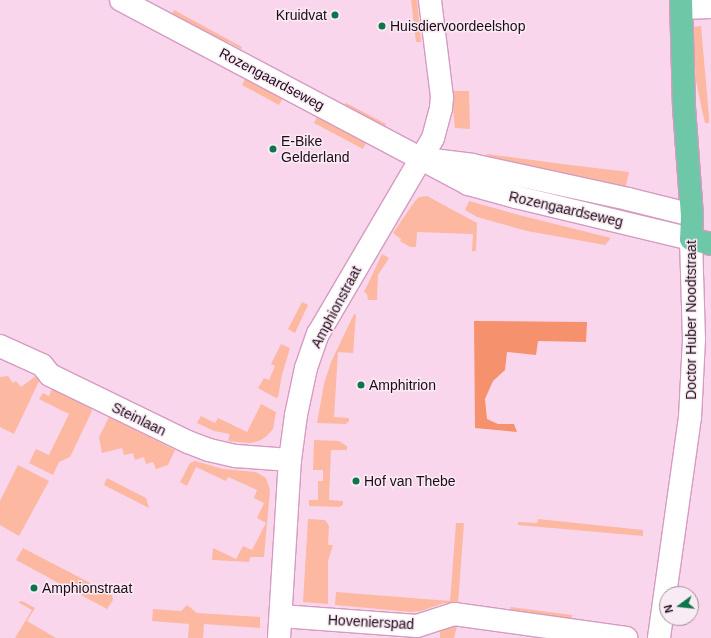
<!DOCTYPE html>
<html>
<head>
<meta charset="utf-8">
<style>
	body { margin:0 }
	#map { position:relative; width:711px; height:638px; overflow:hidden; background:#fad6ed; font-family:Arial,sans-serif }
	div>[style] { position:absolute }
	.green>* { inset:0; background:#fcb8a0 }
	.forest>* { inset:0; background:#f6916d }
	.roads { filter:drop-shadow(1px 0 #d59bc1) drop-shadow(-1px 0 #d59bc1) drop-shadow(0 1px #d59bc1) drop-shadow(0 -1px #d59bc1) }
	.minor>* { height:22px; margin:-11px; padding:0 11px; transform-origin:11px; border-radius:11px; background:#fff }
	.major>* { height:22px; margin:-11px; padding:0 11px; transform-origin:11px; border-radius:11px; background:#6ec8a7 }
	.dots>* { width:11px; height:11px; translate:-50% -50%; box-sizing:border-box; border:2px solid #f8ebf3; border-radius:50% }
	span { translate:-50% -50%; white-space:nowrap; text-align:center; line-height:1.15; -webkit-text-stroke:3px #f8ebf3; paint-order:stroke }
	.poi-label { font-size:14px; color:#1f0a19 }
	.right { translate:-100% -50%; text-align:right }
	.left { translate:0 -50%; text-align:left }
	.street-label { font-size:14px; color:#1f0a19 }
	.north { position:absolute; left:659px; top:586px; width:40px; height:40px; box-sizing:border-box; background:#f8ebf3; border:1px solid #a1919c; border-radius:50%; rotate:255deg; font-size:11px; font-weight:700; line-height:16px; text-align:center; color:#1f0a19 }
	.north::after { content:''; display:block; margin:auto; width:14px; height:18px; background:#0e744c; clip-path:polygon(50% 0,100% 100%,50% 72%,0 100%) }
</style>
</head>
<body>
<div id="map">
	<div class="green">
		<div style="clip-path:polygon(411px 0,417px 0,421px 42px,416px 42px)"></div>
		<div style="clip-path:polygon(174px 10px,242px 47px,241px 49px,228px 42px,225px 44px,171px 15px)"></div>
		<div style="clip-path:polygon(701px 26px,709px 117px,709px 123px,705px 123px,702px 110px,696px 81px,694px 50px,692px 27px)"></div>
		<div style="clip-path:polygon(245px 79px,283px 98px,279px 105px,242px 85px)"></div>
		<div style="clip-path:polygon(451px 91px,469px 91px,470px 129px,455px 128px)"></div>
		<div style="clip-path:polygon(346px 103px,386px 124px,384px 129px,344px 108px)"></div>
		<div style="clip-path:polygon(317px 117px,366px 143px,363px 149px,314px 123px)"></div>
		<div style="clip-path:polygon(487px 154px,570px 165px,629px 172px,625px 190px,485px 161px)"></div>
		<div style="clip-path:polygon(427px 196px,477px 223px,476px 251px,472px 251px,473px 234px,417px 232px,416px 247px,410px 247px,400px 241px,401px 239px,393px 233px,415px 201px,419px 197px)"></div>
		<div style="clip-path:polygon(469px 201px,515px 214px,611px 238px,605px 245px,527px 231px,477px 217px,465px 210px)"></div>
		<div style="clip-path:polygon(382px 254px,389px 258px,378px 275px,377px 300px,368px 300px,367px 294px,364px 292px)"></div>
		<div style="clip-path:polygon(302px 302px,308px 305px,295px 333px,288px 329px)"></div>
		<div style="clip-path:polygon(354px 314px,356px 315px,353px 353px,338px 352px,334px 417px,349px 418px,349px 421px,346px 424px,317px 423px,324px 384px,331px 362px)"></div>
		<div style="clip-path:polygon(281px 344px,290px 348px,282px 375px,278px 397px,276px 398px,258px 388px,264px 378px,269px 380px,275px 366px,271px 364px)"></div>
		<div style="clip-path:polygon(0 375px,0 377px,8px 376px,13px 383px,16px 381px,21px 387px,37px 375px,41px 377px,14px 434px,0 427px)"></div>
		<div style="clip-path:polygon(52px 389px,91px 408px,92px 411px,70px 457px,59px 462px,53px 475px,29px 463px,36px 449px,49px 455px,69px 414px,39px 399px,43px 393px,49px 396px)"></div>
		<div style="clip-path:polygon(261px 404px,276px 412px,273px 429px,267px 436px,259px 441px,250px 443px,228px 441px,230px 434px,214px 431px,197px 423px,201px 416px,215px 423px,218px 418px,247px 432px)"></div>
		<div style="clip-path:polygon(109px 417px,175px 450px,168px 465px,156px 469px,153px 462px,146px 464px,144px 457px,135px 460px,133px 453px,124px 455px,122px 448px,102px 453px,99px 437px)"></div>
		<div style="clip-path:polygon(314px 440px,339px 441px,347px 446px,347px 450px,331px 450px,329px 500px,343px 501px,343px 505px,339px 507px,309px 506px,309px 500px,318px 500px,318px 481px,323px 481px,323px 470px,313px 470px)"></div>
		<div style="clip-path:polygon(195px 461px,223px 469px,256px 472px,266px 478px,270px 490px,264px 557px,250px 557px,249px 562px,212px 560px,213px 548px,236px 559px,243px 546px,252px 550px,266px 523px,257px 518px,264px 503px,254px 498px,257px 490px,228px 477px,226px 481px,196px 467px,187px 486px,180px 482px,190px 463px)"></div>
		<div style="clip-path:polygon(18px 465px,49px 481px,19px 536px,0 525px,0 501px)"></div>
		<div style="clip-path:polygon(107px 478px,146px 498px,149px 508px,104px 485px)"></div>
		<div style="clip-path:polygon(308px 519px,325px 520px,329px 526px,328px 545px,333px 545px,328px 561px,328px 604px,303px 602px)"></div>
		<div style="clip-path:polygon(538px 519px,643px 530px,643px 536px,518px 525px,518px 522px,537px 523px)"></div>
		<div style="clip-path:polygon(456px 523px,464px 523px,458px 604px,444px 603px,421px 611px,411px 612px,335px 605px,336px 592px,450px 601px)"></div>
		<div style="clip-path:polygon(23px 548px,98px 587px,98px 588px,112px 595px,113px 600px,107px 609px,16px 560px)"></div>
		<div style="clip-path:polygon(22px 601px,35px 608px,27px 621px,56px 638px,15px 638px,32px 610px,18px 602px)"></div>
		<div style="clip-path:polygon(187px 605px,197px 613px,260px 617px,260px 628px,204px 624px,203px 638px,188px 638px,189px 624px,152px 621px,153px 609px,181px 611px)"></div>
		<div style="clip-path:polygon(511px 607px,572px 615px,572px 619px,510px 611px)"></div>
		<div style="clip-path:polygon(458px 622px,454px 638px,440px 638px,440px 632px,446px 623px)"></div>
	</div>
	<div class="forest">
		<div style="clip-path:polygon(474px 321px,587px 322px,586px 342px,538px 341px,536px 355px,507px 352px,505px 370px,493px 381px,485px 399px,487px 419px,498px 424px,514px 424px,517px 432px,475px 428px)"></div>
	</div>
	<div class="roads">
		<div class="minor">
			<div style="left:121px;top:0;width:393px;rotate:27.9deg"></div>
			<div style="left:468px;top:184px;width:50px;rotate:15.2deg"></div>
			<div style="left:516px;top:197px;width:180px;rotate:13.5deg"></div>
			<div style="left:691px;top:239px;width:100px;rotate:88.3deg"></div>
			<div style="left:694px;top:339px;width:78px;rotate:92.9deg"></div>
			<div style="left:690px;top:417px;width:223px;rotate:98deg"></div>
			<div style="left:682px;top:8px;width:29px;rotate:-2deg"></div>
			<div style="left:433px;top:160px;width:39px;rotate:7deg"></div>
			<div style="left:472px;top:165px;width:160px;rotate:12.3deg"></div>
			<div style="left:628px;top:199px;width:66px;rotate:14deg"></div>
			<div style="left:0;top:346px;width:46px;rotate:24.3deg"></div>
			<div style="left:42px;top:365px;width:13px;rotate:51deg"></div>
			<div style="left:50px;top:375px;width:153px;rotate:25.9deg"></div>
			<div style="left:188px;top:442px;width:22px;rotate:21deg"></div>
			<div style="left:209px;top:450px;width:28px;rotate:13deg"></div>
			<div style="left:236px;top:456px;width:54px;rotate:4.2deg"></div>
			<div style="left:281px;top:616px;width:136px;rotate:4.2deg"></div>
			<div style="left:417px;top:626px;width:39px;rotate:-18deg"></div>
			<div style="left:454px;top:614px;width:174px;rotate:7.9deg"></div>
			<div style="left:279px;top:638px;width:178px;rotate:-86.5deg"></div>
			<div style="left:290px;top:460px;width:45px;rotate:-82.4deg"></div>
			<div style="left:296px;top:415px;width:48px;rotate:-78deg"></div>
			<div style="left:306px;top:368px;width:36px;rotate:-71deg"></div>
			<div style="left:318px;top:334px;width:227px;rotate:-59.6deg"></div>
			<div style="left:433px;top:138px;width:31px;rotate:-75deg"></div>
			<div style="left:441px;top:108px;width:11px;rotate:-85deg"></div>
			<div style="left:442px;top:97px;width:98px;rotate:-97.1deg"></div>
		</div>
		<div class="major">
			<div style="left:681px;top:0;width:107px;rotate:88.4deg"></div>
			<div style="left:684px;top:107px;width:108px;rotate:85.8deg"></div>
			<div style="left:692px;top:215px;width:24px;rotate:92deg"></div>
			<div style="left:691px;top:239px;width:21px;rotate:14deg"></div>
		</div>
	</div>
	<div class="dots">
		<div style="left:335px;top:15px;background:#0e744c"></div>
		<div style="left:382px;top:26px;background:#0e744c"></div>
		<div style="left:273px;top:149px;background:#0e744c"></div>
		<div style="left:361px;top:385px;background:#0e744c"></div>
		<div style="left:356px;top:481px;background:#0e744c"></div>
		<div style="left:34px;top:588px;background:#0e744c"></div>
	</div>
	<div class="poi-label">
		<span class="right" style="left:327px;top:15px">Kruidvat</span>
		<span class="left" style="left:390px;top:26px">Huisdiervoordeelshop</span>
		<span class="left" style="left:281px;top:149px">E-Bike<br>Gelderland</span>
		<span class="left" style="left:369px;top:385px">Amphitrion</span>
		<span class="left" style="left:364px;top:481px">Hof van Thebe</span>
		<span class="left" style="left:42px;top:588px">Amphionstraat</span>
	</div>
	<div class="street-label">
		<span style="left:272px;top:79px;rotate:28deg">Rozengaardseweg</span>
		<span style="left:566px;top:209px;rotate:13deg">Rozengaardseweg</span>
		<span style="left:336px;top:307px;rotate:-62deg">Amphionstraat</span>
		<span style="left:691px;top:320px;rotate:-90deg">Doctor Huber Noodtstraat</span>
		<span style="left:139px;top:419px;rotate:26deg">Steinlaan</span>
		<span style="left:371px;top:622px;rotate:3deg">Hovenierspad</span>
	</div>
	<div class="north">N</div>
</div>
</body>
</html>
